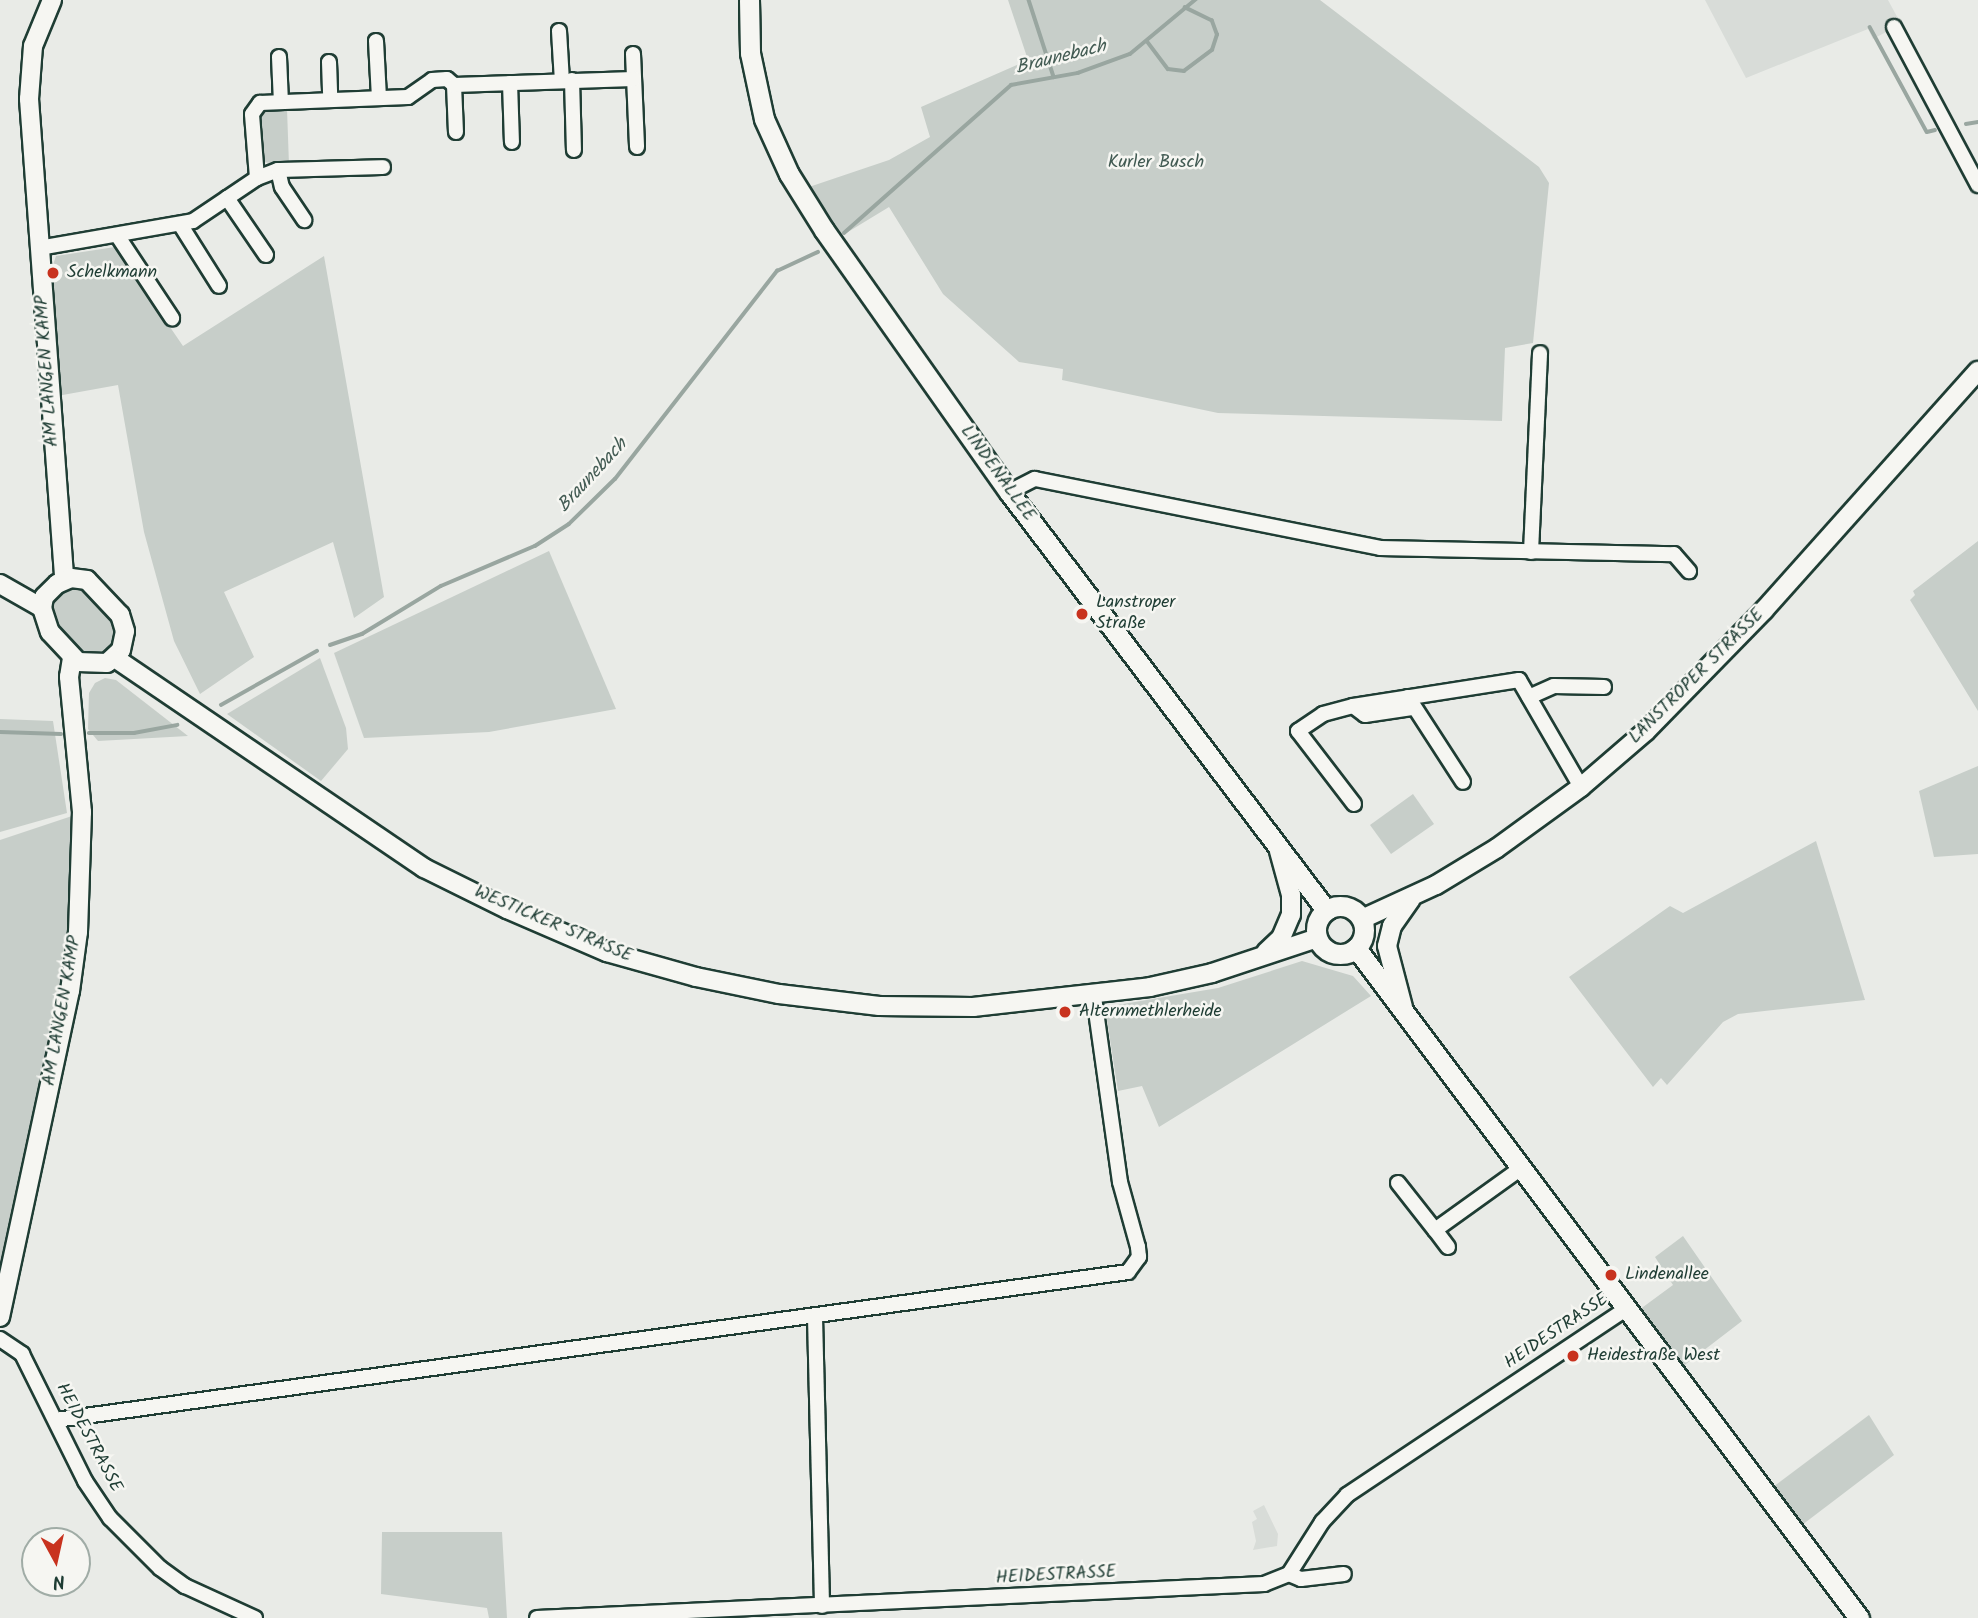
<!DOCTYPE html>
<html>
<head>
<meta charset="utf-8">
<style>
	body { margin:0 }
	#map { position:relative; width:1978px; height:1618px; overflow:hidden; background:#e9ebe7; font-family:Kalam,sans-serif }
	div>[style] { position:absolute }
	.built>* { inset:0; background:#d8dcd8 }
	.green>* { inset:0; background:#c7cec9 }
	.stream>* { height:3.5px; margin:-1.75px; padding:0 1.75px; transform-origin:1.75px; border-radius:1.75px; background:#99a6a0 }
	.roads { filter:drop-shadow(2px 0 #1f3d34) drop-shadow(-2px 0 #1f3d34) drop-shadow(0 2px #1f3d34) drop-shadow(0 -2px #1f3d34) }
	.minor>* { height:14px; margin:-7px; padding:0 7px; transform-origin:7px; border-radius:7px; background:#f6f6f2 }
	.tertiary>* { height:18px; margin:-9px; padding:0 9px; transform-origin:9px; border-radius:9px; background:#f6f6f2 }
	.secondary>* { height:19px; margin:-9.5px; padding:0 9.5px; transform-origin:9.5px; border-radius:9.5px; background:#f6f6f2 }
	.secondary>.ring { margin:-9.5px; padding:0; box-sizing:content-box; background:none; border:19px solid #f6f6f2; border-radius:50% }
	.dots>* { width:19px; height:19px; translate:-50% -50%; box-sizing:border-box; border:4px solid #f6f6f2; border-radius:50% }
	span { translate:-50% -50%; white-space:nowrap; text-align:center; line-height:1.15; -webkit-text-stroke:5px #f6f6f2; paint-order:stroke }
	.park-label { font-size:18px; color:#415a52 }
	.poi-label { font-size:18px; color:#1f3d34 }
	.left { translate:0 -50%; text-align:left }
	.street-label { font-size:18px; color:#1f3d34 }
	.water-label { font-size:19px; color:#445c54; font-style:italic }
	.north { position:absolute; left:21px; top:1527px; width:70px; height:70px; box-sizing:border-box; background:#f6f6f2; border:2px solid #a0aca6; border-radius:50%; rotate:172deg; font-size:19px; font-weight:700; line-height:28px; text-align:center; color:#1f3d34 }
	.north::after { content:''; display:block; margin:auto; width:24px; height:32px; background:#c8321e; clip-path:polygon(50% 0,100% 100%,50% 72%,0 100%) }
</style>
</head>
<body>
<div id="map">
	<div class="built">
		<div style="clip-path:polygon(1705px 0,1888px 0,1901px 24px,1873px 39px,1868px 29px,1746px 78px)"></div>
		<div style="clip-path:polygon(1264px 1505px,1278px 1534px,1277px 1546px,1253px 1550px,1256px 1541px,1252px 1522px,1257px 1519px,1253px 1511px)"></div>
	</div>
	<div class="green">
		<div style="clip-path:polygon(1008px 0,1320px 0,1539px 167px,1549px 183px,1533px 343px,1505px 348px,1502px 421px,1218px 413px,1062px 380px,1063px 369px,1019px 362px,943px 294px,889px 207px,843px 235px,809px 187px,889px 160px,930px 137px,921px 107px,1028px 60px)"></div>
		<div style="clip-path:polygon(265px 109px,287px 109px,289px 165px,262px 162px,257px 122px)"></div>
		<div style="clip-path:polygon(115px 247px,183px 346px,324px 256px,384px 597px,354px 618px,333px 542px,224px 592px,254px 657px,200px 694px,174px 641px,144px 532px,118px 385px,57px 396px,49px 277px,56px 256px)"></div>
		<div style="clip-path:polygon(1978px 541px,1978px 711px,1910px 600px,1915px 595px,1913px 591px)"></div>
		<div style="clip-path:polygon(549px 551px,616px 709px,489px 732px,364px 738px,334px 653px)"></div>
		<div style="clip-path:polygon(81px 584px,117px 625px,117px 643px,105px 657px,79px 653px,51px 616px,50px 602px,58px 589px)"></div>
		<div style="clip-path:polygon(320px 658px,346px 728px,348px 749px,321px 781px,227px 714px)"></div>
		<div style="clip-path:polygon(105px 678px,116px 680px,188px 736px,98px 741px,88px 729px,89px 693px,95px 683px)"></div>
		<div style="clip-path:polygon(0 719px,53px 721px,67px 813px,0 832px)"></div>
		<div style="clip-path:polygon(1978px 766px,1978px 854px,1934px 857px,1919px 791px)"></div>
		<div style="clip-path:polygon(1413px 794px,1434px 824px,1391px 854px,1370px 825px)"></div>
		<div style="clip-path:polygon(72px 816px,68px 934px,42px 1086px,0 1271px,0 840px)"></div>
		<div style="clip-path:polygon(1816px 841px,1865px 1000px,1738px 1014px,1723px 1022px,1667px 1085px,1661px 1078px,1653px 1087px,1569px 977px,1670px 906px,1683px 913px)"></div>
		<div style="clip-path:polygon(1302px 961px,1353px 976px,1371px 996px,1159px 1127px,1142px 1086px,1118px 1091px,1105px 1007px,1218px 988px)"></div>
		<div style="clip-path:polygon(1683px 1236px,1742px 1321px,1682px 1367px,1639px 1310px,1673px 1285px,1655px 1257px)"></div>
		<div style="clip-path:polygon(1869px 1415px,1894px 1455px,1802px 1525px,1773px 1487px)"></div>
		<div style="clip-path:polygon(382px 1532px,502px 1532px,507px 1618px,489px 1618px,487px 1608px,381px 1594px)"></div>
	</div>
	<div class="stream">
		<div style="left:1029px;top:0;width:81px;rotate:72deg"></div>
		<div style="left:1870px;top:27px;width:119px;rotate:61.5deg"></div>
		<div style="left:1927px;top:132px;width:8px;rotate:-14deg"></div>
		<div style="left:1147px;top:41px;width:35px;rotate:53deg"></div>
		<div style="left:1168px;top:69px;width:16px;rotate:7deg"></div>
		<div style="left:1184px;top:71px;width:35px;rotate:-37deg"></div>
		<div style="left:1212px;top:50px;width:16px;rotate:-72deg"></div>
		<div style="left:1217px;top:35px;width:15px;rotate:-110deg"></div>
		<div style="left:1212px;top:21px;width:30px;rotate:-154deg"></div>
		<div style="left:1966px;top:124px;width:12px;rotate:-9deg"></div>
		<div style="left:844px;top:233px;width:223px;rotate:-41.5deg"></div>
		<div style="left:1011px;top:85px;width:68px;rotate:-10.2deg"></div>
		<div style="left:1078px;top:73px;width:55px;rotate:-20.1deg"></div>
		<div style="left:1130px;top:54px;width:85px;rotate:-39.7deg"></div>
		<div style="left:330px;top:645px;width:34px;rotate:-19deg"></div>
		<div style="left:362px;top:634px;width:92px;rotate:-31.3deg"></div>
		<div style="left:441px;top:586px;width:102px;rotate:-23.1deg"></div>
		<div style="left:535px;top:546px;width:40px;rotate:-32.9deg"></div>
		<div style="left:569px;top:524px;width:64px;rotate:-44.4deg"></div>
		<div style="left:615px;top:479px;width:264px;rotate:-52.1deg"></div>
		<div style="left:777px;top:271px;width:45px;rotate:-24.9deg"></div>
		<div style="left:221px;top:705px;width:110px;rotate:-29.4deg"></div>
		<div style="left:0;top:732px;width:61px;rotate:1.9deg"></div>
		<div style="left:89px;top:733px;width:45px"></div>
		<div style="left:134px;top:733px;width:44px;rotate:-10.5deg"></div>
	</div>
	<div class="roads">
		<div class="minor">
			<div style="left:1894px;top:27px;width:179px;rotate:62deg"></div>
			<div style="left:559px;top:31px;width:50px;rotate:86.6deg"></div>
			<div style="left:376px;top:41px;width:57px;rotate:87deg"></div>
			<div style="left:633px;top:54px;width:93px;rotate:87.5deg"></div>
			<div style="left:279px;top:57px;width:45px;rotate:87.5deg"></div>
			<div style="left:329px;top:62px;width:38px;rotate:88deg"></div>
			<div style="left:572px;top:80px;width:70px;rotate:88.4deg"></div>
			<div style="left:510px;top:83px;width:59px;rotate:88.1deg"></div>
			<div style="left:454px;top:85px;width:47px;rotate:87.6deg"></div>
			<div style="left:278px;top:170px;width:17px;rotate:77deg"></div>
			<div style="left:282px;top:187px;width:40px;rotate:56deg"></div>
			<div style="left:257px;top:178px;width:64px;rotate:-94.5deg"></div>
			<div style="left:252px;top:114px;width:14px;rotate:-54deg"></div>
			<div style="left:260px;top:103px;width:148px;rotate:-2.3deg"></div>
			<div style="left:408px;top:97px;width:29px;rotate:-35deg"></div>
			<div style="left:432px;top:80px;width:15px;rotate:-4deg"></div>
			<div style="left:447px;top:79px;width:9px;rotate:41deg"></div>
			<div style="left:454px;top:85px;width:180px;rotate:-1.9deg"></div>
			<div style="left:227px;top:198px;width:69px;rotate:55.6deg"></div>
			<div style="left:180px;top:224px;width:73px;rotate:57.8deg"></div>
			<div style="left:117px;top:235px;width:100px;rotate:56.5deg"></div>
			<div style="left:39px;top:248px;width:156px;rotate:-9.9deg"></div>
			<div style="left:193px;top:221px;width:77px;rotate:-33.9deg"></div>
			<div style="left:257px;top:178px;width:22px;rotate:-21deg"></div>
			<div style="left:278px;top:170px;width:105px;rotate:-1.6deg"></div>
			<div style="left:1009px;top:492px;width:29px;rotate:-27deg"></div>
			<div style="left:1035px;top:479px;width:352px;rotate:11.3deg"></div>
			<div style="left:1380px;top:548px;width:294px;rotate:1.2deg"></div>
			<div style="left:1674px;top:554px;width:23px;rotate:49deg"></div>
			<div style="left:1531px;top:552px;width:199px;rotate:-87.4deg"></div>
			<div style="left:1408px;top:697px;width:101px;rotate:57.1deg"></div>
			<div style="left:1529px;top:697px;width:27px;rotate:-24deg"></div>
			<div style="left:1554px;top:686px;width:50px;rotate:1.1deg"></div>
			<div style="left:1353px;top:706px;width:15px;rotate:37deg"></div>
			<div style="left:1365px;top:715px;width:49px;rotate:-8.3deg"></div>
			<div style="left:1354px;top:804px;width:92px;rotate:-127.5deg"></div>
			<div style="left:1298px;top:731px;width:30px;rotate:-34deg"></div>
			<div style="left:1323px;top:714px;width:31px;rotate:-15deg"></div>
			<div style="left:1353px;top:706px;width:168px;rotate:-8.9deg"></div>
			<div style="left:1519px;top:680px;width:124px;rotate:59.9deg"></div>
			<div style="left:1398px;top:1183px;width:60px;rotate:51.8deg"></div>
			<div style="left:1448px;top:1247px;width:21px;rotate:-127deg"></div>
			<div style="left:1435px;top:1230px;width:105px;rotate:-35.7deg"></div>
			<div style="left:815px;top:1317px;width:289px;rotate:88.6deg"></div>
			<div style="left:0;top:1339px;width:27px;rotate:34deg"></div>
			<div style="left:22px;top:1354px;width:142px;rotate:63.6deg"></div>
			<div style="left:85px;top:1481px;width:45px;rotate:56deg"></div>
			<div style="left:110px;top:1518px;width:71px;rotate:45deg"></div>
			<div style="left:160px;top:1568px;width:31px;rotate:36deg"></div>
			<div style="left:185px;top:1586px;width:77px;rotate:24.6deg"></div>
			<div style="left:56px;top:1420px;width:1082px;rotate:-7.86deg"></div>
			<div style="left:1128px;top:1272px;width:19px;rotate:-54deg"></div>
			<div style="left:1139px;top:1257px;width:10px;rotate:-96deg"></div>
			<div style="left:1138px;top:1247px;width:67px;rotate:-105.5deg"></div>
			<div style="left:1120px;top:1182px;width:188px;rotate:-98deg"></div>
			<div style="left:1289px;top:1574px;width:13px;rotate:23deg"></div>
			<div style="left:1301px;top:1579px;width:43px;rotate:-6.6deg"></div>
			<div style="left:537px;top:1618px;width:728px;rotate:-2.68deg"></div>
			<div style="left:1264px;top:1584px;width:27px;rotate:-22deg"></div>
			<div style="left:1289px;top:1574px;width:62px;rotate:-57.6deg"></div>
			<div style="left:1322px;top:1522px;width:37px;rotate:-47deg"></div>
			<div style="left:1347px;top:1495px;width:335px;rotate:-33.7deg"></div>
		</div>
		<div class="tertiary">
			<div style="left:52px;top:0;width:50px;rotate:112.4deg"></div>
			<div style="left:33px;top:46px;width:53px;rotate:94.3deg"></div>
			<div style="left:29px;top:99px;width:481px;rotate:85.8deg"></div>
			<div style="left:0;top:584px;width:48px;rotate:29.7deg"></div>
			<div style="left:42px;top:608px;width:25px;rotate:72deg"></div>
			<div style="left:50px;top:632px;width:41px;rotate:47deg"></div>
			<div style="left:78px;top:662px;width:29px;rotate:2deg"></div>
			<div style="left:107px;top:663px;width:19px;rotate:-43deg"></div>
			<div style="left:121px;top:650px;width:19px;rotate:-78deg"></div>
			<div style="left:125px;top:631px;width:17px;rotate:-107deg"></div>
			<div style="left:120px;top:615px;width:48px;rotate:-133.3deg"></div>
			<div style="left:87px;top:580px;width:16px;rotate:-173deg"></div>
			<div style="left:71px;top:578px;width:15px;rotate:157deg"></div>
			<div style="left:57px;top:584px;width:18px;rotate:135deg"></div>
			<div style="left:44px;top:597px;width:11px;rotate:100deg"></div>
			<div style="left:115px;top:658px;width:374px;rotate:34.2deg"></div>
			<div style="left:424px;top:868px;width:93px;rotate:26.3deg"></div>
			<div style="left:507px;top:909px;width:109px;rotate:23.3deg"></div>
			<div style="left:607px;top:952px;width:92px;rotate:15.7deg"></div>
			<div style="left:696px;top:977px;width:85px;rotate:11.6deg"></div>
			<div style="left:779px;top:994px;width:101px;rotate:6.8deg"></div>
			<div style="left:879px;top:1006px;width:94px;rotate:0.6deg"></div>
			<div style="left:973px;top:1007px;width:178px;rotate:-6.4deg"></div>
			<div style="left:1150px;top:987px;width:64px;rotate:-12.7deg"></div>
			<div style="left:1212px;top:973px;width:111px;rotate:-18.4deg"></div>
			<div style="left:1362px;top:919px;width:81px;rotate:-24.7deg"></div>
			<div style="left:1436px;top:885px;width:71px;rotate:-31.2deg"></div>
			<div style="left:1497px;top:848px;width:104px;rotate:-36deg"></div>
			<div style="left:1581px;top:787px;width:86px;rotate:-40.7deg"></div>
			<div style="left:1646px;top:731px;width:169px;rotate:-45.7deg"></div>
			<div style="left:1764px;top:610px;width:321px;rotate:-48.2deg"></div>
			<div style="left:1266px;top:952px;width:21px;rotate:-43deg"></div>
			<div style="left:1281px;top:938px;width:25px;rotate:-67deg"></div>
			<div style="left:1291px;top:915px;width:20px;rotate:-90deg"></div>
			<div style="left:1291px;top:895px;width:46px;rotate:-105.3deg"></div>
			<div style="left:1403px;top:1007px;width:63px;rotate:-104.7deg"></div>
			<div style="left:1387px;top:946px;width:21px;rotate:-76deg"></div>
			<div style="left:1392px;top:926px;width:33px;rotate:-55deg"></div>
			<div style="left:0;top:1317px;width:333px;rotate:-77.9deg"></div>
			<div style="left:70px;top:991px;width:60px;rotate:-82.3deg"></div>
			<div style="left:78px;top:932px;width:120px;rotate:-88.1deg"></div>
			<div style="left:82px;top:812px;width:136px;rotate:-95.5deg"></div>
			<div style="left:69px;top:677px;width:19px;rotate:-81deg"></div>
		</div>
		<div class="secondary">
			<div style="left:749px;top:0;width:53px;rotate:88.9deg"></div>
			<div style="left:750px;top:53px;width:67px;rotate:78deg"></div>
			<div style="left:764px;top:119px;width:60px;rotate:65.6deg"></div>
			<div style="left:789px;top:174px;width:66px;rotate:58deg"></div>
			<div style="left:824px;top:230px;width:321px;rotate:54.8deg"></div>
			<div style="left:1009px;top:492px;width:525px;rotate:52.82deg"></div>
			<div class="ring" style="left:1316px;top:906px;width:29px;height:29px"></div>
			<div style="left:1356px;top:948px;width:838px;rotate:53.1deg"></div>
		</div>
	</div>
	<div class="dots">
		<div style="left:53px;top:273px;background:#c8321e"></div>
		<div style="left:1082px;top:614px;background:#c8321e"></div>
		<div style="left:1065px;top:1012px;background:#c8321e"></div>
		<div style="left:1611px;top:1275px;background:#c8321e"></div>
		<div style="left:1573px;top:1356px;background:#c8321e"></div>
	</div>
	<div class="park-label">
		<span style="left:1156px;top:163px">Kurler Busch</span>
	</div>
	<div class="poi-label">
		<span class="left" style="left:67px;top:273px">Schelkmann</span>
		<span class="left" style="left:1096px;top:614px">Lanstroper<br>Straße</span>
		<span class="left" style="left:1079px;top:1012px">Alternmethlerheide</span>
		<span class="left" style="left:1625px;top:1275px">Lindenallee</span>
		<span class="left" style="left:1587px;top:1356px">Heidestraße West</span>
	</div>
	<div class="street-label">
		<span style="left:48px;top:371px;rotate:-94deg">AM LANGEN KAMP</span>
		<span style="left:997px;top:474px;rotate:54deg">LINDENALLEE</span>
		<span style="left:1697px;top:677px;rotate:-45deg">LANSTROPER STRASSE</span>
		<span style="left:553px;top:925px;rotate:23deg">WESTICKER STRASSE</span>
		<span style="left:63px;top:1011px;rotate:-80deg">AM LANGEN KAMP</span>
		<span style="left:1557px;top:1332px;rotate:-34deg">HEIDESTRASSE</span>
		<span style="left:88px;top:1438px;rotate:62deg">HEIDESTRASSE</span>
		<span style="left:1056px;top:1576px;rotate:-3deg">HEIDESTRASSE</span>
	</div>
	<div class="water-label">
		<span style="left:1061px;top:58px;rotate:-14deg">Braunebach</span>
		<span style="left:593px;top:476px;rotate:-47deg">Braunebach</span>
	</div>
	<div class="north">N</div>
</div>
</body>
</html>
